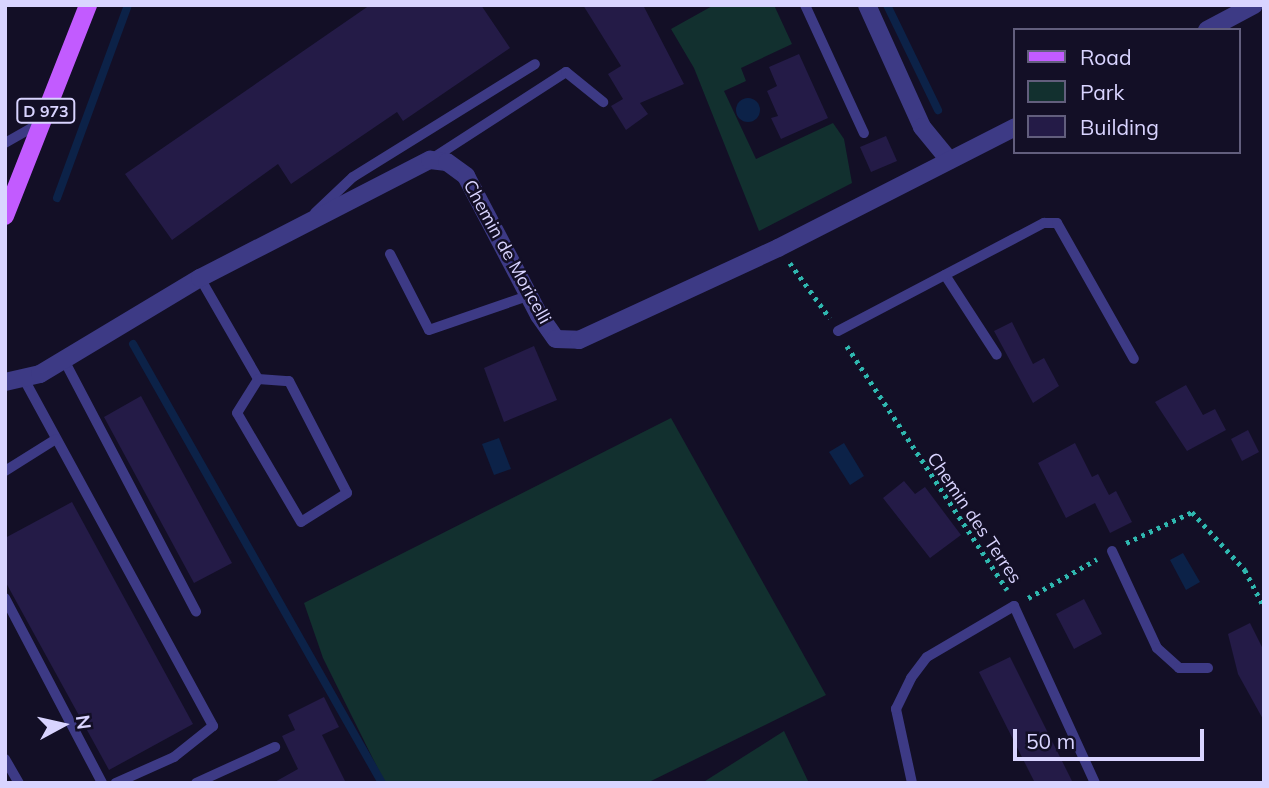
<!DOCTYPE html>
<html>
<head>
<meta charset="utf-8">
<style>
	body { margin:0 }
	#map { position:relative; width:1269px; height:788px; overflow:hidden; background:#130f26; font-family:Mulish,sans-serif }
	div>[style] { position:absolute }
	.green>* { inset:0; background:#12302f }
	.water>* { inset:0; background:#0c2248 }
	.round { border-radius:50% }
	.stream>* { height:8px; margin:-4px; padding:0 4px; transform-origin:4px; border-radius:4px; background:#0c2248 }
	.building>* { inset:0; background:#241b47 }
	.path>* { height:4.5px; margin-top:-2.25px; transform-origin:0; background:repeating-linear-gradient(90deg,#2fb8b0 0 3.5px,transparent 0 8.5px) }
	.service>* { height:10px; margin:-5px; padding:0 5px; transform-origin:5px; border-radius:5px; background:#3d3a85 }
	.minor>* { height:18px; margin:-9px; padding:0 9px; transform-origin:9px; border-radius:9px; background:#3d3a85 }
	.primary>* { height:18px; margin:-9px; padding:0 9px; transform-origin:9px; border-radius:9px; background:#c25bff }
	span { translate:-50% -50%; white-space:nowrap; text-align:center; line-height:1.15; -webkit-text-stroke:5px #130f26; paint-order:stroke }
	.shield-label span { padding:2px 5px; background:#130f26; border:2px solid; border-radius:5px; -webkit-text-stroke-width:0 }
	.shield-label { font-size:16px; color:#d9d4ff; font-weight:700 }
	.street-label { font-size:18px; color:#d9d4ff }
	.frame { position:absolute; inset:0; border:7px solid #d9d4ff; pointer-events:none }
	.legend { position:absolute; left:1013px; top:28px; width:228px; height:126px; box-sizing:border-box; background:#130f26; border:2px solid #625e7d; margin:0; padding:9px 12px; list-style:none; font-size:21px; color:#d9d4ff }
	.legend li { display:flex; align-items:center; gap:14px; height:35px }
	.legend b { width:35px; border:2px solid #625e7d }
	.north { position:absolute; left:28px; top:690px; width:70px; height:70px; -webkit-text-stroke:5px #130f26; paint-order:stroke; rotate:82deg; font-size:19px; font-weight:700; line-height:28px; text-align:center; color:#d9d4ff }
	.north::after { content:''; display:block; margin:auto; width:24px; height:32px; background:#d9d4ff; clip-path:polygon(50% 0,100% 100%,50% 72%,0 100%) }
	.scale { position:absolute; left:1013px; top:729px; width:191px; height:32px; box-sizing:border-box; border:4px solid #d9d4ff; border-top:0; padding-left:9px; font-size:21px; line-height:24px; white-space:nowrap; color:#d9d4ff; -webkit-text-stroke:5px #130f26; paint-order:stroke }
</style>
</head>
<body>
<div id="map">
	<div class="green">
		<div style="clip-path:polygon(714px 5px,774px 5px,792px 44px,741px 68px,746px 81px,724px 91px,756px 159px,833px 123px,844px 139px,852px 183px,759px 231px,694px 68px,671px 29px)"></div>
		<div style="clip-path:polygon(671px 418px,826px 695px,647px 783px,385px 783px,323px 658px,304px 603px)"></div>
		<div style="clip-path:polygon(784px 731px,809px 783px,702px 783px)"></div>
	</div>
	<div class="water">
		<div class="round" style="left:736px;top:98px;width:24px;height:24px"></div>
		<div style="clip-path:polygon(499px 438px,511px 469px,494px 475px,482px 444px)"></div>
		<div style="clip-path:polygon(844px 443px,864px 476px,850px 485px,829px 452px)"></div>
		<div style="clip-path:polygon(1183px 553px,1200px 582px,1186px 590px,1170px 560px)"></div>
	</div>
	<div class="stream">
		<div style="left:887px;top:5px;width:117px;rotate:64.1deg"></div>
		<div style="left:57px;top:198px;width:206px;rotate:-69.8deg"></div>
		<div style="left:133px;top:344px;width:505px;rotate:60.44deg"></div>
	</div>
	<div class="building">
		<div style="clip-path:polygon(370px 5px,481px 5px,510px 48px,403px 121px,397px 112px,291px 184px,278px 164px,172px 240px,125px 174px)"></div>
		<div style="clip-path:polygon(583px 5px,643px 5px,684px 84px,640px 103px,648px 114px,626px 130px,611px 106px,623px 99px,608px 74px,621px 66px)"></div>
		<div style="clip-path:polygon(799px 54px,828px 118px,781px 139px,771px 118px,778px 116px,767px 91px,777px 86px,769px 67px)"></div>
		<div style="clip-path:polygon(886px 136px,897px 161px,871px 172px,860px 147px)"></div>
		<div style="clip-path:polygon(1012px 322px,1033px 364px,1044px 358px,1059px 386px,1033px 403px,994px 331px)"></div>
		<div style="clip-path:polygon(534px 346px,557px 400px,504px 422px,484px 368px)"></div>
		<div style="clip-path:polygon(1186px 385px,1203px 415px,1215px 409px,1226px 430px,1187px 451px,1155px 402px)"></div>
		<div style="clip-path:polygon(141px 396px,232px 563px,194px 583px,104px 417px)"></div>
		<div style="clip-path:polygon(1248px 430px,1259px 452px,1242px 461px,1231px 439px)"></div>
		<div style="clip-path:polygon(1075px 443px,1092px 477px,1098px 474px,1109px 495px,1116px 491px,1132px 522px,1110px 533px,1095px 503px,1066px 518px,1038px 463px)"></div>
		<div style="clip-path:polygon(904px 481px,915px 494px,925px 487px,961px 535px,930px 558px,883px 498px)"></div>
		<div style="clip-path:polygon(72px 502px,193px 724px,109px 770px,5px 581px,5px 538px)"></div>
		<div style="clip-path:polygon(1084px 599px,1102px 634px,1074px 649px,1056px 614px)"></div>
		<div style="clip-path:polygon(1250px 623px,1264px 651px,1264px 721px,1238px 674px,1228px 634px)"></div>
		<div style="clip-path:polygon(1010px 657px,1073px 783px,1035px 783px,979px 672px)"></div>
		<div style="clip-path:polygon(324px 697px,339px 727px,322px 735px,346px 783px,273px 783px,298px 769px,282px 736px,295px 730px,288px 715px)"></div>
	</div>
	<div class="path">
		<div style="left:790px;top:263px;width:68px;rotate:54deg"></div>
		<div style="left:847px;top:346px;width:292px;rotate:56.7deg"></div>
		<div style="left:1126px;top:543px;width:73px;rotate:-25.2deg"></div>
		<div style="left:1192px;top:512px;width:79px;rotate:47.6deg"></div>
		<div style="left:1245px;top:570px;width:42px;rotate:62.8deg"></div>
		<div style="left:1028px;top:598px;width:79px;rotate:-29.5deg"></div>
	</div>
	<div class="service">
		<div style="left:805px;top:5px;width:141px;rotate:65.3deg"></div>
		<div style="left:5px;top:143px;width:43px;rotate:-29.6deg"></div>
		<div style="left:430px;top:160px;width:162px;rotate:-32.9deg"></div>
		<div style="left:566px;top:72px;width:48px;rotate:39deg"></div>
		<div style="left:315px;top:213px;width:52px;rotate:-43.5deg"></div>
		<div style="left:353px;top:177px;width:214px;rotate:-31.8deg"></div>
		<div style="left:390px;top:254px;width:85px;rotate:62.8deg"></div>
		<div style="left:429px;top:330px;width:105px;rotate:-19deg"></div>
		<div style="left:945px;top:275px;width:95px;rotate:57deg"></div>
		<div style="left:200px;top:278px;width:116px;rotate:60.1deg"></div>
		<div style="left:258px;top:379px;width:31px;rotate:4deg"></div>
		<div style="left:289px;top:381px;width:126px;rotate:62.6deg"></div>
		<div style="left:347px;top:493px;width:54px;rotate:147.8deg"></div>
		<div style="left:301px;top:522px;width:126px;rotate:-120.4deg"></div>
		<div style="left:237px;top:413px;width:40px;rotate:-58deg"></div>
		<div style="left:838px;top:331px;width:233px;rotate:-27.7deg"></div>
		<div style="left:1044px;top:223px;width:13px"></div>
		<div style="left:1057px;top:223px;width:156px;rotate:60.5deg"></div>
		<div style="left:64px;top:360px;width:284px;rotate:62.3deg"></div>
		<div style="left:25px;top:381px;width:393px;rotate:61.4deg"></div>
		<div style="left:213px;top:726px;width:50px;rotate:141.5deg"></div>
		<div style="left:174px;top:757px;width:64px;rotate:155.9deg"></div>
		<div style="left:5px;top:471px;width:60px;rotate:-32.1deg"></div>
		<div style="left:1112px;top:551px;width:107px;rotate:65.1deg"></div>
		<div style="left:1157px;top:648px;width:30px;rotate:42deg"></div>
		<div style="left:1179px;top:668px;width:29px"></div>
		<div style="left:5px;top:598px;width:209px;rotate:62.3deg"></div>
		<div style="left:5px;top:759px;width:28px;rotate:60deg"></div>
		<div style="left:196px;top:783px;width:87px;rotate:-24.5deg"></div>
		<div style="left:912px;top:783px;width:76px;rotate:-102.2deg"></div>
		<div style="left:896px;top:709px;width:34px;rotate:-64deg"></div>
		<div style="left:911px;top:678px;width:26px;rotate:-53deg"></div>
		<div style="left:927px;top:657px;width:101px;rotate:-30.4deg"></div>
		<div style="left:1014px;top:606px;width:195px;rotate:65.4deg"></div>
	</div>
	<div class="minor">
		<div style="left:867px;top:5px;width:134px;rotate:65.7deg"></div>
		<div style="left:922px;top:127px;width:43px;rotate:50.7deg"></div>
		<div style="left:1207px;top:30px;width:53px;rotate:-28deg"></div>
		<div style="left:5px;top:382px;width:36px;rotate:-13deg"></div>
		<div style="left:40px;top:374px;width:187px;rotate:-31deg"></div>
		<div style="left:200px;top:278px;width:259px;rotate:-27.2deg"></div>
		<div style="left:430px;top:160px;width:17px;rotate:7deg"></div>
		<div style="left:447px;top:162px;width:24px;rotate:36deg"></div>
		<div style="left:466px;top:176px;width:157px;rotate:62.3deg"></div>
		<div style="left:539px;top:315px;width:29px;rotate:55deg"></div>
		<div style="left:556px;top:339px;width:23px;rotate:2deg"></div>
		<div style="left:579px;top:340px;width:219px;rotate:-24.8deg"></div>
		<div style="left:778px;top:248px;width:266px;rotate:-27deg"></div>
	</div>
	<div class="primary">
		<div style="left:5px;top:216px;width:227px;rotate:-68.5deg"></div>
	</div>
	<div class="shield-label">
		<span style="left:46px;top:111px">D 973</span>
	</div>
	<div class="street-label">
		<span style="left:507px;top:252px;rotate:61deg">Chemin de Moricelli</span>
		<span style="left:974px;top:518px;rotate:56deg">Chemin des Terres</span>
	</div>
	<div class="frame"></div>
	<ul class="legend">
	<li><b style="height:9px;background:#c25bff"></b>Road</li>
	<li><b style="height:19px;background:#12302f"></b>Park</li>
	<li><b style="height:19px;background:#241b47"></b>Building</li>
	</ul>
	<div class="north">N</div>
	<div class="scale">50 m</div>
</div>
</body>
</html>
